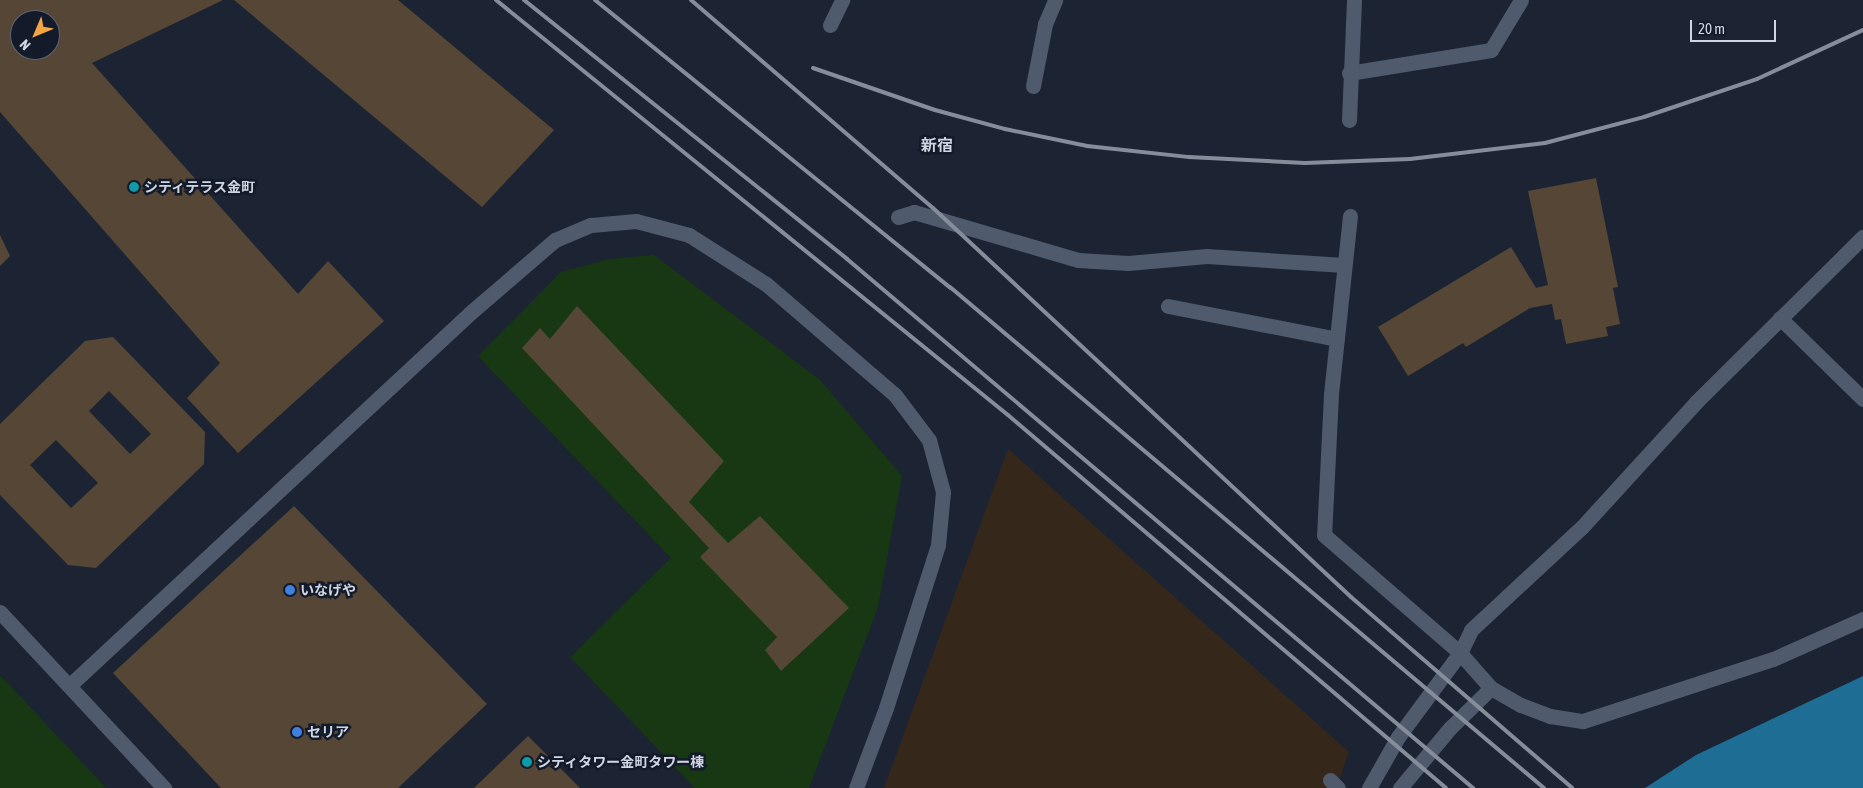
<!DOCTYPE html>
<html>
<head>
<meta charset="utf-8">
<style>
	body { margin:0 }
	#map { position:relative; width:1863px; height:788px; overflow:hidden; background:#1c2434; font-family:"Asap Condensed","Noto Sans JP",sans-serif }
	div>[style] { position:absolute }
	.industrial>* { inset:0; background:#35281b }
	.green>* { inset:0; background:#173812 }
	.water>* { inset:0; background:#1d6d94 }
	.building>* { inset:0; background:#554635 }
	.minor>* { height:15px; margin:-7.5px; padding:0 7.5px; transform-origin:7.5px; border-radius:7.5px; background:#505a6d }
	.rail>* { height:4px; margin:-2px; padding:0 2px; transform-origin:2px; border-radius:2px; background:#868d9a }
	.dots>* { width:14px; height:14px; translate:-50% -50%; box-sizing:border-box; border:2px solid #131a2a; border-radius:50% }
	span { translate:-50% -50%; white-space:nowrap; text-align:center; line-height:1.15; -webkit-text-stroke:5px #131a2a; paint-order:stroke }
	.poi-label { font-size:14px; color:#d0d6e1; font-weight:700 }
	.left { translate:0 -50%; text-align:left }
	.quarter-label { font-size:16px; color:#d0d6e1; font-weight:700 }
	.north { position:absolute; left:10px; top:10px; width:50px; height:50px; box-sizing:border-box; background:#131a2a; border:1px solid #5f6573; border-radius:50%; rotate:225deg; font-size:14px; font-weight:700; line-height:20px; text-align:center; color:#d0d6e1 }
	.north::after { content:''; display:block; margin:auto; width:18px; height:22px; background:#f2a541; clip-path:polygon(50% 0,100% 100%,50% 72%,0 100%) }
	.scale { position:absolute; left:1690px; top:20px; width:86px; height:22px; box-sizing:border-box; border:2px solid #d0d6e1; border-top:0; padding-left:6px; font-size:15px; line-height:18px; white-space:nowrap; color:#d0d6e1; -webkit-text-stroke:4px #131a2a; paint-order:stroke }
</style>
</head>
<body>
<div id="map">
	<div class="industrial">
		<div style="clip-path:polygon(1008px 449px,1349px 752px,1336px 788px,884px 788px)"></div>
	</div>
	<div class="green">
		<div style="clip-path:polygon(654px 255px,820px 380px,902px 476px,878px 607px,809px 788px,695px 788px,570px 657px,671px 558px,478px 356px,561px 272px,609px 259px)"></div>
		<div style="clip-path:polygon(0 675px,106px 788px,0 788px)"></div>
	</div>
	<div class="water">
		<div style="clip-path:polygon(1863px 676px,1863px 788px,1645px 788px,1696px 755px)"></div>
	</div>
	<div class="building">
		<div style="clip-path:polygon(evenodd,0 0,223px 0,92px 63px,298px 294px,328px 261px,384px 321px,238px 453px,187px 398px,220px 363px,0 112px,0 0,20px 20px,50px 20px,50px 50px,20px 50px,20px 20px)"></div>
		<div style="clip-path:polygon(234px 0,398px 0,554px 130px,482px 207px)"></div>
		<div style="clip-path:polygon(1596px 178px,1618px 287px,1613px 288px,1620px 324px,1606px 327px,1608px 336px,1566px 344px,1561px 319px,1555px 320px,1552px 304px,1530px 308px,1466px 347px,1463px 343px,1408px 376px,1378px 327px,1511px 247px,1536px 288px,1548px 285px,1528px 191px)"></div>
		<div style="clip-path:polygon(0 235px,10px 256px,0 266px)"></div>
		<div style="clip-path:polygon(577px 306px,724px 461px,689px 502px,728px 543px,760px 516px,849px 608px,781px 671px,765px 650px,777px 637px,700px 557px,709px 548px,522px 348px,540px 328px,550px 339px)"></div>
		<div style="clip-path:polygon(evenodd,113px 337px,205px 432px,204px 464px,96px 568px,68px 565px,0 495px,0 424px,85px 341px,113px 337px,109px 391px,151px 434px,130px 454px,89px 411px,109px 391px,113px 337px,56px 440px,98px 483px,71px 508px,30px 465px,56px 440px)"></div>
		<div style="clip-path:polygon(294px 506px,487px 704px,398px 788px,221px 788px,113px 673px)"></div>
		<div style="clip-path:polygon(528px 736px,580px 788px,474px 788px)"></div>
	</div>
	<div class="minor">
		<div style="left:830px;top:25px;width:28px;rotate:-64deg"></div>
		<div style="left:1349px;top:73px;width:144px;rotate:-9.2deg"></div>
		<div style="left:1491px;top:50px;width:58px;rotate:-59deg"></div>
		<div style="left:1033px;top:86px;width:63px;rotate:-79deg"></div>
		<div style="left:1045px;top:24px;width:26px;rotate:-67deg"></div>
		<div style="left:1349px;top:120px;width:120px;rotate:-87.6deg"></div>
		<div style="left:1350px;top:216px;width:179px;rotate:96.1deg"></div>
		<div style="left:1331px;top:394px;width:141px;rotate:92.8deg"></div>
		<div style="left:1324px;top:535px;width:180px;rotate:40.9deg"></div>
		<div style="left:1460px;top:653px;width:47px;rotate:48.5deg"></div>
		<div style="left:1491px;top:688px;width:34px;rotate:30deg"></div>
		<div style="left:1521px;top:705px;width:31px;rotate:21deg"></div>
		<div style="left:1550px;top:716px;width:33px;rotate:9deg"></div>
		<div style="left:1583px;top:721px;width:200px;rotate:-18.1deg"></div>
		<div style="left:1773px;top:659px;width:98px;rotate:-24deg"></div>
		<div style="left:898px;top:217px;width:17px;rotate:-17deg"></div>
		<div style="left:914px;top:212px;width:171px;rotate:16.3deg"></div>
		<div style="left:1078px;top:260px;width:50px;rotate:3.4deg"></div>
		<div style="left:1128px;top:263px;width:79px;rotate:-5.1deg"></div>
		<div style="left:1207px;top:256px;width:137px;rotate:3.8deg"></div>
		<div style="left:1168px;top:306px;width:172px;rotate:11deg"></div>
		<div style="left:1780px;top:318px;width:116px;rotate:44.3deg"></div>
		<div style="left:0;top:612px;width:241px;rotate:47deg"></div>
		<div style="left:70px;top:685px;width:546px;rotate:-42.92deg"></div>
		<div style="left:470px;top:313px;width:112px;rotate:-40.7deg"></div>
		<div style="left:555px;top:240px;width:39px;rotate:-23deg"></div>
		<div style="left:591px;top:225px;width:45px;rotate:-5.1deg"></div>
		<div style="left:636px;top:221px;width:55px;rotate:14.8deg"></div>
		<div style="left:689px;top:235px;width:91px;rotate:32.5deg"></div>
		<div style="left:766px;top:284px;width:170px;rotate:40.7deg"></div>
		<div style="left:895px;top:395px;width:56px;rotate:52.9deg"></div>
		<div style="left:929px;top:440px;width:54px;rotate:74.9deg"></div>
		<div style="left:943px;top:492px;width:53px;rotate:95.4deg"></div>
		<div style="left:938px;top:545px;width:171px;rotate:107.7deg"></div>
		<div style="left:886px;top:708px;width:85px;rotate:110.6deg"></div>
		<div style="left:1330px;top:780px;width:11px;rotate:45deg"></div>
		<div style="left:1369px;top:788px;width:59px;rotate:-60.4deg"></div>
		<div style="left:1398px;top:737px;width:104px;rotate:-53.6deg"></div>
		<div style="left:1460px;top:653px;width:25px;rotate:-64deg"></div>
		<div style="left:1471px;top:630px;width:151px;rotate:-42.9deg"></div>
		<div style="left:1582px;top:527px;width:169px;rotate:-47.6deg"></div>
		<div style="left:1696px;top:402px;width:235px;rotate:-44.7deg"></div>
		<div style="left:1400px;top:788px;width:78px;rotate:-50.2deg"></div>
		<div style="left:1450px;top:728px;width:57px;rotate:-44.3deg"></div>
	</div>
	<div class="rail">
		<div style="left:496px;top:0;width:659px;rotate:39.03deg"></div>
		<div style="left:1008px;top:415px;width:575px;rotate:40.42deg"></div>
		<div style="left:524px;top:0;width:414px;rotate:38.7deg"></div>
		<div style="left:847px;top:259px;width:820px;rotate:40.2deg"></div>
		<div style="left:595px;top:0;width:457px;rotate:39deg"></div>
		<div style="left:950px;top:287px;width:777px;rotate:40.15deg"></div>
		<div style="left:691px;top:0;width:319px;rotate:40.7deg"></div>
		<div style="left:933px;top:208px;width:571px;rotate:42.94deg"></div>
		<div style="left:1351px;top:597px;width:292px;rotate:40.8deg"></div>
		<div style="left:813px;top:68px;width:129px;rotate:19deg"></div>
		<div style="left:935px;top:110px;width:73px;rotate:15.2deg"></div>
		<div style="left:1005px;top:129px;width:84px;rotate:11.7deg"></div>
		<div style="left:1087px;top:146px;width:103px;rotate:6.2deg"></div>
		<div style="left:1189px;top:157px;width:116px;rotate:3deg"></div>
		<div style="left:1305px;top:163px;width:105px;rotate:-2.2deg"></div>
		<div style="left:1410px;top:159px;width:136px;rotate:-6.8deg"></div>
		<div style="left:1545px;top:143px;width:102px;rotate:-14.7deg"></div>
		<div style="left:1644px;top:117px;width:119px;rotate:-18.6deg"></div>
		<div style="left:1757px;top:79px;width:117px;rotate:-24.8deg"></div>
	</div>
	<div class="dots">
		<div style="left:134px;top:187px;background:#0f9aa8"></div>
		<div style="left:290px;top:590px;background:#3f7fe0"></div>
		<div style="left:297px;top:732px;background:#3f7fe0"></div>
		<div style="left:527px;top:762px;background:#0f9aa8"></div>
	</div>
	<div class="poi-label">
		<span class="left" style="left:144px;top:187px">シティテラス金町</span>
		<span class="left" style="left:300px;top:590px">いなげや</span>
		<span class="left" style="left:307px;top:732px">セリア</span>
		<span class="left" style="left:537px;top:762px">シティタワー金町タワー棟</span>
	</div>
	<div class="quarter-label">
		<span style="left:937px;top:145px">新宿</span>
	</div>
	<div class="north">N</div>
	<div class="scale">20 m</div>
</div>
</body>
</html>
